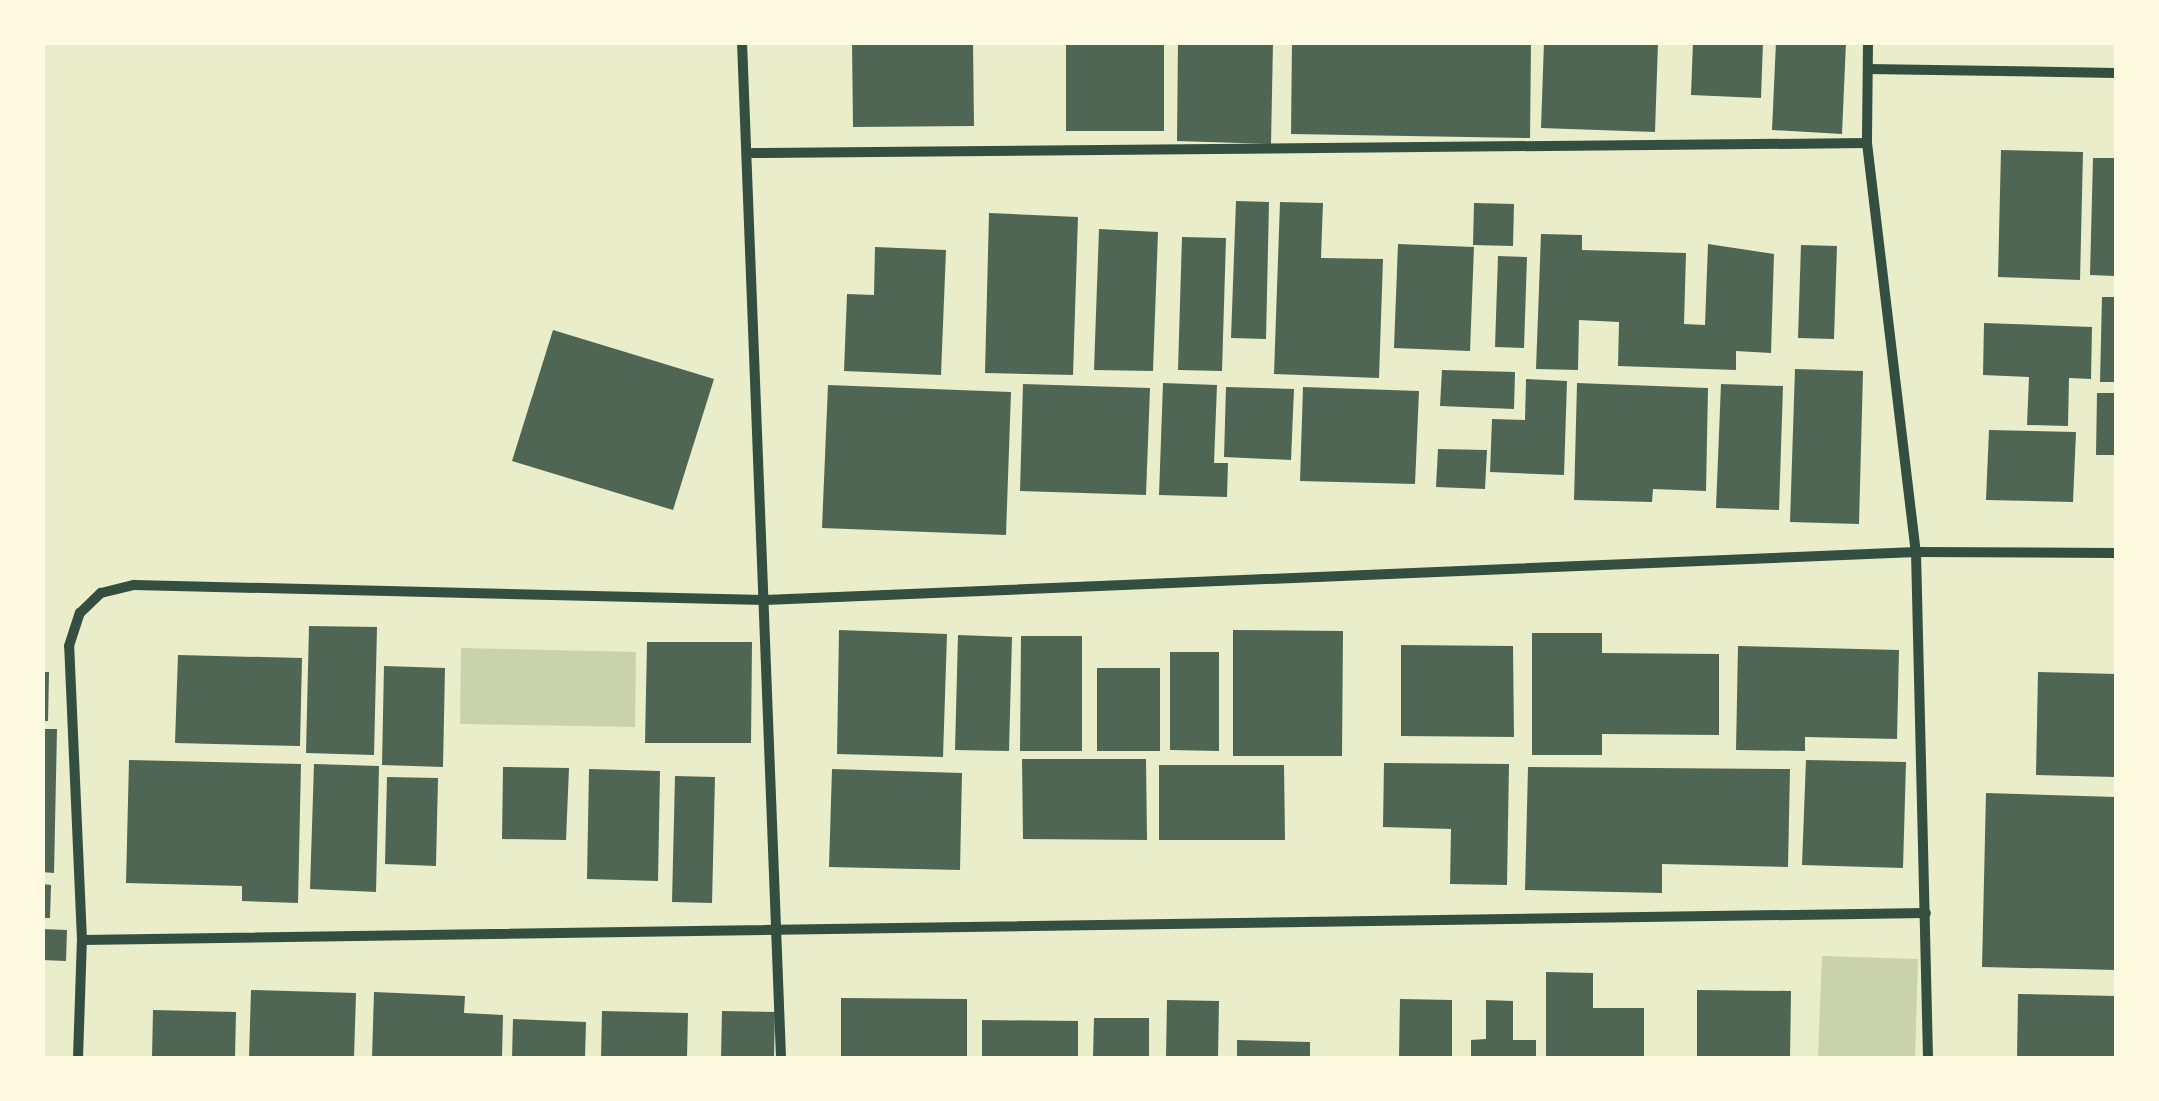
<!DOCTYPE html>
<html>
<head>
<meta charset="utf-8">
<style>
	body { margin:0 }
	#map { position:relative; width:2159px; height:1101px; overflow:hidden; background:#e9edc9; font-family:"PT Serif",serif }
	div>[style] { position:absolute }
	.green>* { inset:0; background:#cad2ad }
	.building>* { inset:0; background:#4f6655 }
	.minor>* { height:10px; margin:-5px; padding:0 5px; transform-origin:5px; border-radius:5px; background:#344e41 }
	span { translate:-50% -50%; white-space:nowrap; text-align:center; line-height:1.15; -webkit-text-stroke:10px #fefae0; paint-order:stroke }
	.frame { position:absolute; inset:0; border:45px solid #fefae0; pointer-events:none }
</style>
</head>
<body>
<div id="map">
	<div class="green">
		<div style="clip-path:polygon(461px 648px,636px 652px,635px 727px,460px 724px)"></div>
		<div style="clip-path:polygon(1822px 956px,1918px 959px,1915px 1058px,1818px 1058px)"></div>
	</div>
	<div class="building">
		<div style="clip-path:polygon(852px 42px,973px 42px,974px 126px,853px 127px)"></div>
		<div style="clip-path:polygon(1066px 42px,1164px 42px,1164px 131px,1066px 131px)"></div>
		<div style="clip-path:polygon(1178px 42px,1273px 42px,1271px 144px,1177px 141px)"></div>
		<div style="clip-path:polygon(1292px 42px,1531px 42px,1530px 138px,1291px 134px)"></div>
		<div style="clip-path:polygon(1544px 42px,1658px 42px,1655px 132px,1541px 128px)"></div>
		<div style="clip-path:polygon(1693px 42px,1763px 42px,1761px 98px,1691px 95px)"></div>
		<div style="clip-path:polygon(1776px 42px,1846px 42px,1842px 134px,1772px 130px)"></div>
		<div style="clip-path:polygon(2001px 150px,2083px 152px,2080px 280px,1998px 277px)"></div>
		<div style="clip-path:polygon(2093px 158px,2116px 158px,2116px 276px,2090px 275px)"></div>
		<div style="clip-path:polygon(1236px 201px,1269px 202px,1266px 339px,1231px 338px)"></div>
		<div style="clip-path:polygon(1280px 202px,1323px 203px,1321px 258px,1383px 259px,1379px 378px,1274px 374px)"></div>
		<div style="clip-path:polygon(1474px 203px,1514px 204px,1513px 246px,1473px 245px)"></div>
		<div style="clip-path:polygon(989px 213px,1078px 217px,1073px 375px,985px 373px)"></div>
		<div style="clip-path:polygon(1099px 229px,1158px 232px,1153px 371px,1094px 370px)"></div>
		<div style="clip-path:polygon(1541px 234px,1582px 235px,1582px 250px,1686px 253px,1684px 324px,1705px 325px,1708px 244px,1774px 254px,1771px 353px,1736px 351px,1736px 370px,1618px 366px,1619px 322px,1579px 320px,1578px 370px,1536px 369px)"></div>
		<div style="clip-path:polygon(1182px 237px,1226px 238px,1222px 371px,1178px 370px)"></div>
		<div style="clip-path:polygon(1398px 244px,1474px 247px,1470px 351px,1394px 348px)"></div>
		<div style="clip-path:polygon(1801px 245px,1837px 246px,1834px 339px,1798px 338px)"></div>
		<div style="clip-path:polygon(875px 247px,946px 250px,941px 375px,844px 371px,847px 294px,874px 295px)"></div>
		<div style="clip-path:polygon(1498px 256px,1527px 257px,1524px 348px,1495px 347px)"></div>
		<div style="clip-path:polygon(2102px 297px,2116px 297px,2116px 382px,2100px 382px)"></div>
		<div style="clip-path:polygon(1984px 323px,2092px 327px,2091px 379px,2069px 378px,2068px 426px,2027px 425px,2029px 377px,1983px 375px)"></div>
		<div style="clip-path:polygon(553px 330px,714px 379px,673px 510px,512px 461px)"></div>
		<div style="clip-path:polygon(1795px 369px,1863px 371px,1859px 524px,1790px 522px)"></div>
		<div style="clip-path:polygon(1442px 370px,1515px 372px,1514px 409px,1440px 406px)"></div>
		<div style="clip-path:polygon(1526px 379px,1567px 381px,1564px 475px,1490px 472px,1492px 419px,1525px 420px)"></div>
		<div style="clip-path:polygon(1163px 383px,1217px 385px,1214px 463px,1228px 463px,1227px 497px,1159px 495px)"></div>
		<div style="clip-path:polygon(1577px 383px,1708px 388px,1706px 491px,1653px 489px,1652px 502px,1574px 500px)"></div>
		<div style="clip-path:polygon(1023px 384px,1150px 388px,1146px 495px,1020px 491px)"></div>
		<div style="clip-path:polygon(1721px 384px,1783px 386px,1779px 510px,1716px 508px)"></div>
		<div style="clip-path:polygon(828px 385px,1011px 392px,1006px 535px,822px 528px)"></div>
		<div style="clip-path:polygon(1226px 387px,1294px 389px,1291px 460px,1224px 457px)"></div>
		<div style="clip-path:polygon(1303px 387px,1419px 391px,1415px 484px,1300px 481px)"></div>
		<div style="clip-path:polygon(2097px 393px,2116px 393px,2116px 455px,2096px 455px)"></div>
		<div style="clip-path:polygon(1989px 430px,2076px 432px,2073px 502px,1986px 500px)"></div>
		<div style="clip-path:polygon(1438px 449px,1487px 450px,1485px 489px,1436px 487px)"></div>
		<div style="clip-path:polygon(309px 626px,377px 627px,374px 755px,306px 753px)"></div>
		<div style="clip-path:polygon(839px 630px,947px 634px,943px 757px,837px 754px)"></div>
		<div style="clip-path:polygon(1233px 630px,1343px 631px,1342px 756px,1233px 756px)"></div>
		<div style="clip-path:polygon(1532px 633px,1602px 633px,1602px 653px,1719px 654px,1719px 735px,1602px 734px,1602px 755px,1532px 755px)"></div>
		<div style="clip-path:polygon(958px 635px,1012px 637px,1009px 751px,955px 750px)"></div>
		<div style="clip-path:polygon(1021px 636px,1082px 636px,1082px 751px,1020px 751px)"></div>
		<div style="clip-path:polygon(647px 642px,752px 642px,751px 743px,645px 743px)"></div>
		<div style="clip-path:polygon(1401px 645px,1513px 646px,1514px 737px,1401px 736px)"></div>
		<div style="clip-path:polygon(1738px 646px,1899px 650px,1897px 739px,1805px 737px,1805px 751px,1736px 750px)"></div>
		<div style="clip-path:polygon(1170px 652px,1219px 652px,1219px 751px,1170px 750px)"></div>
		<div style="clip-path:polygon(178px 655px,302px 658px,300px 746px,175px 743px)"></div>
		<div style="clip-path:polygon(384px 666px,445px 668px,443px 767px,382px 765px)"></div>
		<div style="clip-path:polygon(1097px 668px,1160px 668px,1160px 751px,1097px 751px)"></div>
		<div style="clip-path:polygon(42px 672px,49px 672px,48px 721px,42px 721px)"></div>
		<div style="clip-path:polygon(2038px 672px,2116px 674px,2116px 777px,2036px 775px)"></div>
		<div style="clip-path:polygon(42px 729px,57px 729px,54px 873px,42px 872px)"></div>
		<div style="clip-path:polygon(1022px 759px,1146px 759px,1147px 840px,1023px 839px)"></div>
		<div style="clip-path:polygon(129px 760px,301px 764px,298px 903px,242px 901px,242px 886px,126px 883px)"></div>
		<div style="clip-path:polygon(1806px 760px,1906px 762px,1903px 868px,1802px 865px)"></div>
		<div style="clip-path:polygon(1384px 763px,1509px 764px,1507px 885px,1450px 884px,1451px 829px,1383px 827px)"></div>
		<div style="clip-path:polygon(314px 764px,379px 766px,376px 892px,310px 889px)"></div>
		<div style="clip-path:polygon(1159px 765px,1284px 765px,1285px 840px,1159px 840px)"></div>
		<div style="clip-path:polygon(503px 767px,569px 768px,566px 840px,502px 839px)"></div>
		<div style="clip-path:polygon(1528px 767px,1790px 769px,1788px 867px,1662px 864px,1662px 893px,1525px 890px)"></div>
		<div style="clip-path:polygon(589px 769px,660px 771px,658px 881px,587px 879px)"></div>
		<div style="clip-path:polygon(832px 769px,962px 773px,960px 870px,829px 867px)"></div>
		<div style="clip-path:polygon(675px 776px,715px 777px,712px 903px,672px 902px)"></div>
		<div style="clip-path:polygon(387px 777px,438px 778px,436px 866px,385px 864px)"></div>
		<div style="clip-path:polygon(1986px 793px,2116px 797px,2116px 970px,1982px 967px)"></div>
		<div style="clip-path:polygon(42px 884px,51px 885px,50px 918px,42px 918px)"></div>
		<div style="clip-path:polygon(42px 929px,67px 930px,66px 961px,42px 960px)"></div>
		<div style="clip-path:polygon(1546px 972px,1593px 973px,1593px 1008px,1644px 1008px,1644px 1058px,1546px 1058px)"></div>
		<div style="clip-path:polygon(251px 990px,356px 993px,354px 1058px,249px 1058px)"></div>
		<div style="clip-path:polygon(1697px 990px,1791px 991px,1790px 1058px,1697px 1058px)"></div>
		<div style="clip-path:polygon(374px 992px,465px 996px,464px 1013px,503px 1015px,502px 1058px,372px 1058px)"></div>
		<div style="clip-path:polygon(2018px 994px,2116px 996px,2116px 1058px,2017px 1058px)"></div>
		<div style="clip-path:polygon(841px 998px,967px 999px,967px 1058px,841px 1058px)"></div>
		<div style="clip-path:polygon(1400px 999px,1452px 1000px,1452px 1058px,1399px 1058px)"></div>
		<div style="clip-path:polygon(1167px 1000px,1219px 1001px,1218px 1058px,1166px 1058px)"></div>
		<div style="clip-path:polygon(1486px 1000px,1513px 1001px,1513px 1040px,1536px 1040px,1536px 1058px,1471px 1058px,1471px 1040px,1486px 1039px)"></div>
		<div style="clip-path:polygon(153px 1010px,236px 1012px,235px 1058px,152px 1058px)"></div>
		<div style="clip-path:polygon(602px 1011px,688px 1013px,687px 1058px,601px 1058px)"></div>
		<div style="clip-path:polygon(722px 1011px,775px 1012px,774px 1058px,721px 1058px)"></div>
		<div style="clip-path:polygon(1094px 1018px,1149px 1018px,1149px 1058px,1093px 1058px)"></div>
		<div style="clip-path:polygon(513px 1019px,586px 1022px,585px 1058px,512px 1058px)"></div>
		<div style="clip-path:polygon(982px 1020px,1078px 1021px,1078px 1058px,982px 1058px)"></div>
		<div style="clip-path:polygon(1237px 1040px,1310px 1042px,1310px 1058px,1237px 1058px)"></div>
	</div>
	<div class="minor">
		<div style="left:742px;top:42px;width:1017px;rotate:87.8deg"></div>
		<div style="left:1868px;top:42px;width:101px;rotate:90.6deg"></div>
		<div style="left:1867px;top:143px;width:412px;rotate:83.2deg"></div>
		<div style="left:1916px;top:552px;width:506px;rotate:88.64deg"></div>
		<div style="left:1868px;top:69px;width:248px;rotate:0.9deg"></div>
		<div style="left:753px;top:153px;width:1114px;rotate:-0.51deg"></div>
		<div style="left:82px;top:940px;width:1844px;rotate:-0.84deg"></div>
		<div style="left:78px;top:1058px;width:118px;rotate:-88.1deg"></div>
		<div style="left:82px;top:940px;width:294px;rotate:-92.5deg"></div>
		<div style="left:69px;top:646px;width:35px;rotate:-72deg"></div>
		<div style="left:80px;top:613px;width:29px;rotate:-44deg"></div>
		<div style="left:101px;top:593px;width:34px;rotate:-14deg"></div>
		<div style="left:134px;top:585px;width:631px;rotate:1.36deg"></div>
		<div style="left:765px;top:600px;width:1152px;rotate:-2.39deg"></div>
		<div style="left:1916px;top:552px;width:200px;rotate:0.3deg"></div>
	</div>
	<div class="frame"></div>
</div>
</body>
</html>
